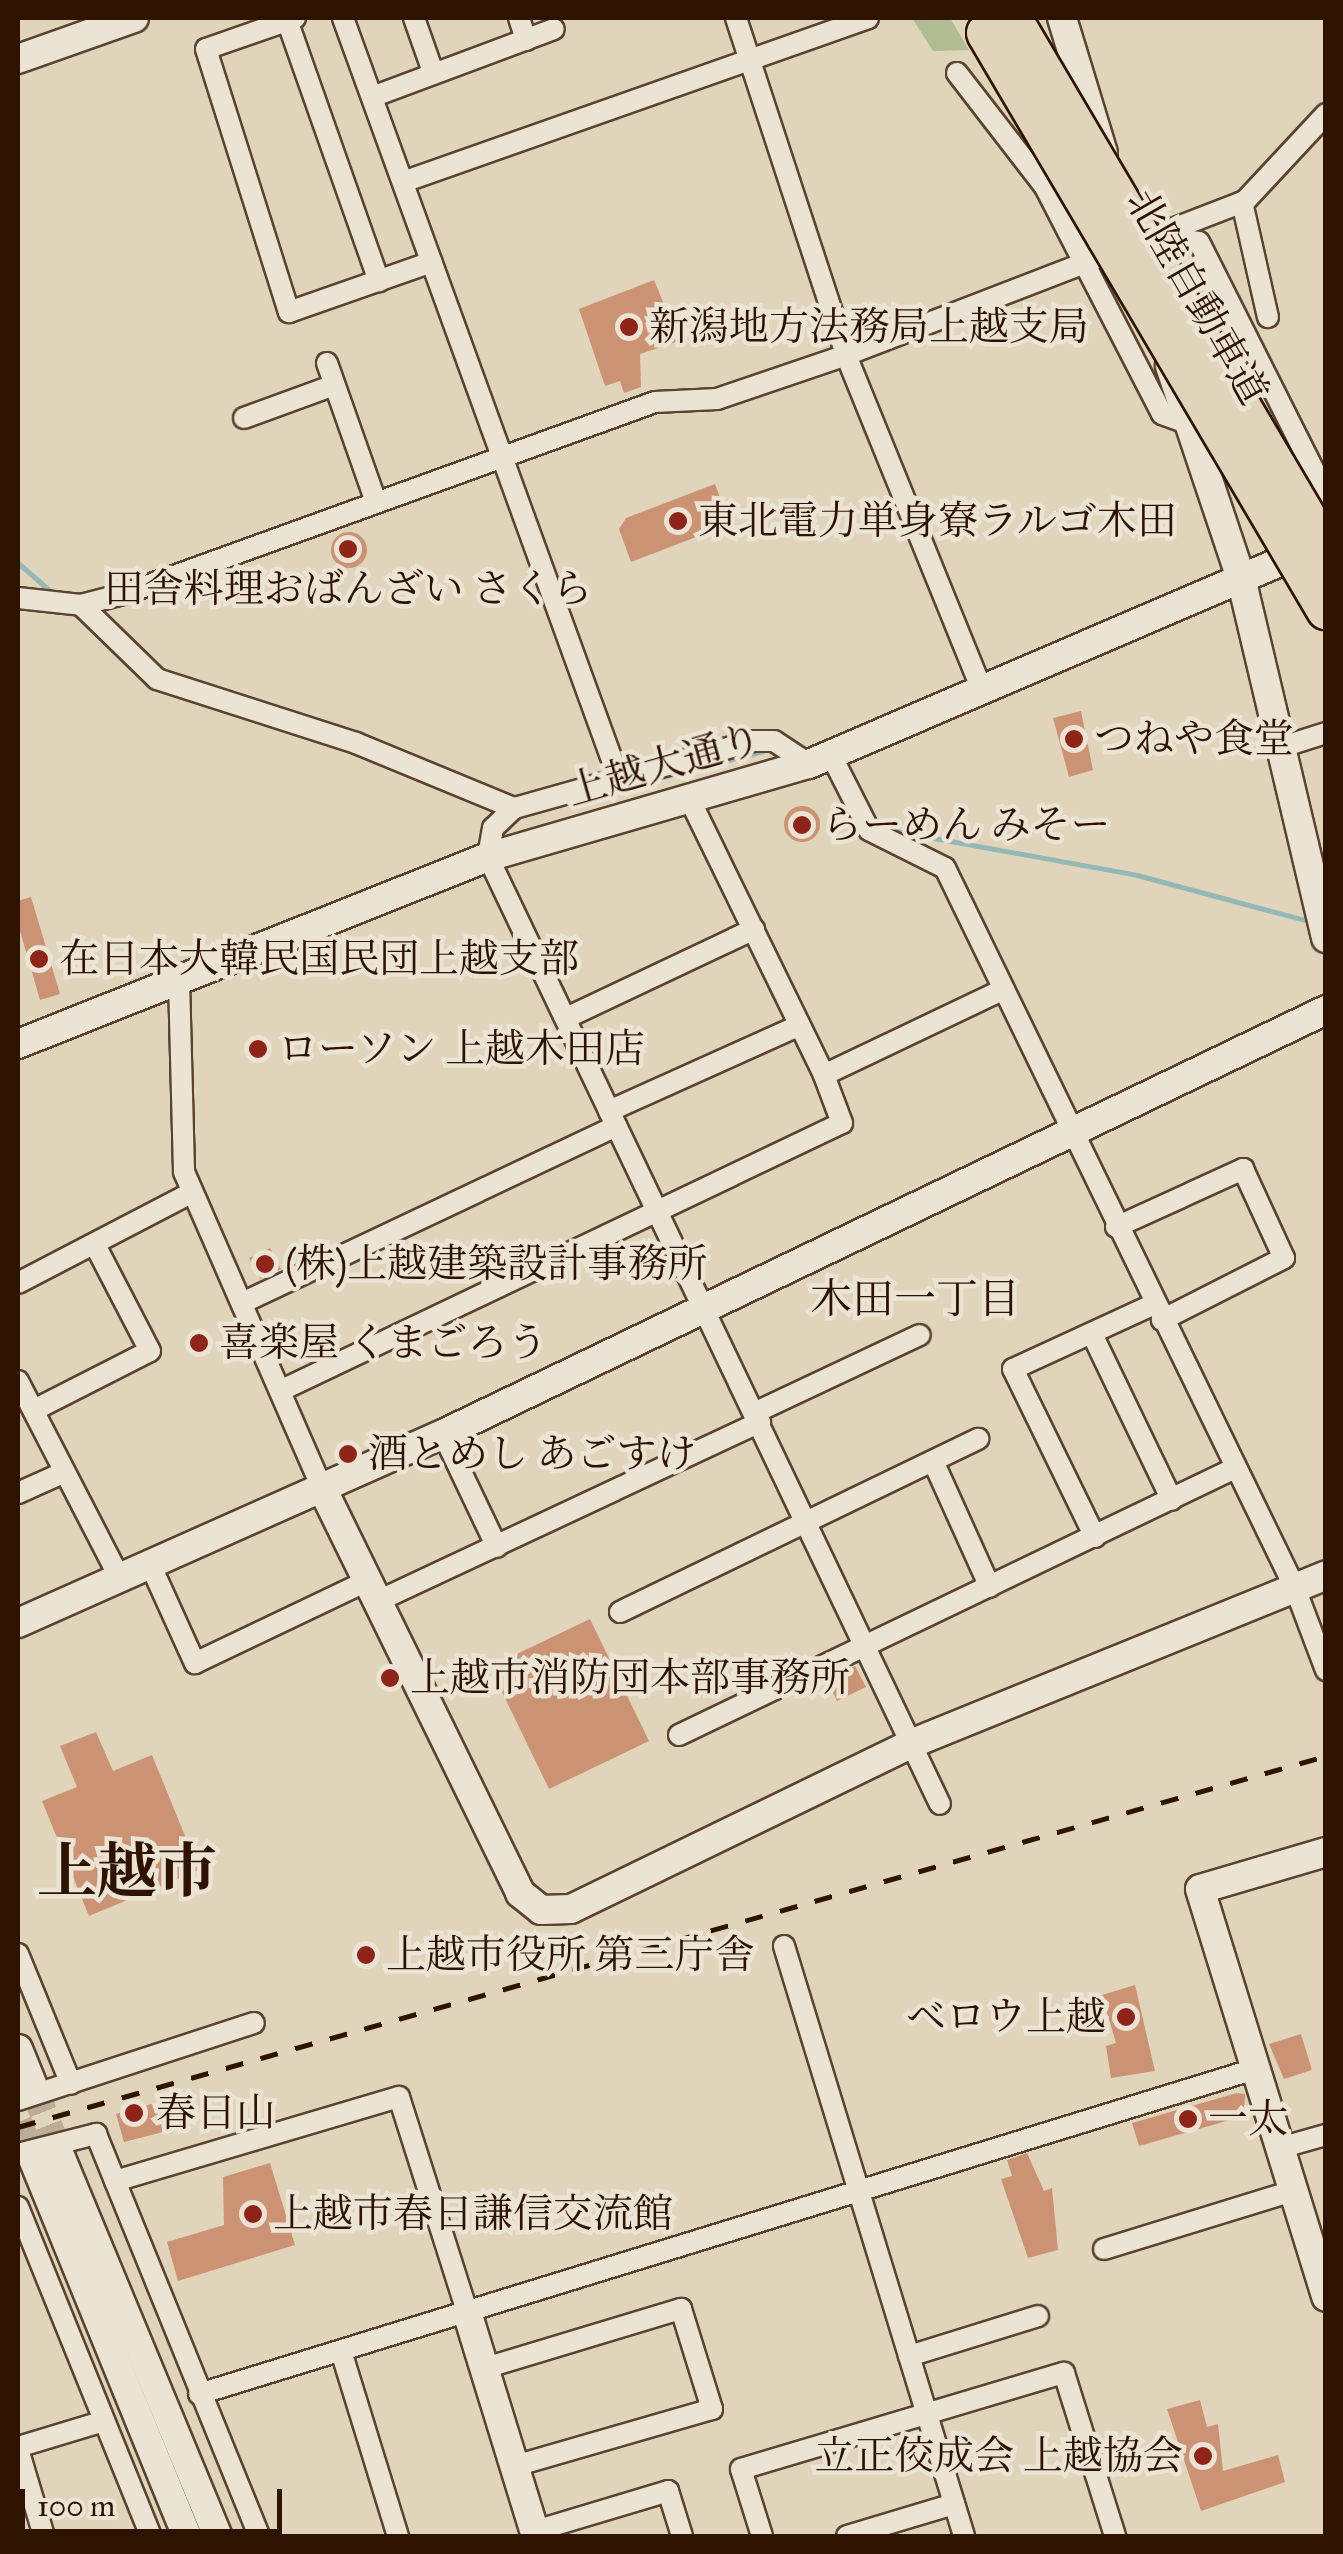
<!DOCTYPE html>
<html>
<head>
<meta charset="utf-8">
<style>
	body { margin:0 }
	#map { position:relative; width:1343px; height:2554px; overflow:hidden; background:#e0d4bb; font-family:"IM FELL Great Primer","Noto Serif JP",serif }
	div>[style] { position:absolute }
	.green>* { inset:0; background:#b0bd92 }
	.stream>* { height:5px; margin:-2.5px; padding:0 2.5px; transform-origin:2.5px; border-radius:2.5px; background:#95b7b6 }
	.building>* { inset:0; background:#cb9374 }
	.round { border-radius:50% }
	.secondary-tunnel>* { height:28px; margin-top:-14px; transform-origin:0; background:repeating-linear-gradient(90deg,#bcad96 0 28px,transparent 0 42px) }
	.roads { filter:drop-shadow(2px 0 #5a432f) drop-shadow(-2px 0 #5a432f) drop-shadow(0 2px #5a432f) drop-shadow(0 -2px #5a432f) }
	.street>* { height:20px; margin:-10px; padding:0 10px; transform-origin:10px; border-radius:10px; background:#ebe3d3 }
	.secondary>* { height:28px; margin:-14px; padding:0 14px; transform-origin:14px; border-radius:14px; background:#ebe3d3 }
	.rail>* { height:5px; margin-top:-2.5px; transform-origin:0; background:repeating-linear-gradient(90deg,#2e1300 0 18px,transparent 0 36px) }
	.bridges { filter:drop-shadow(2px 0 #2e1300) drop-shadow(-2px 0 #2e1300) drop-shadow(0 2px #2e1300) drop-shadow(0 -2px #2e1300) }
	.highway-bridge>* { height:38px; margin:-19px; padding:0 19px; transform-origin:19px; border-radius:19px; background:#e0d4bb }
	.dots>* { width:28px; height:28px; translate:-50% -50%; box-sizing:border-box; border:5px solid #ebe3d3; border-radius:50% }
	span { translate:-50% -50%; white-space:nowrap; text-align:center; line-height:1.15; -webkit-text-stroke:9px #ebe3d3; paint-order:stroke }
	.street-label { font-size:40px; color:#2e1300 }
	.poi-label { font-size:40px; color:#2e1300 }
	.left { translate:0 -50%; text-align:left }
	.right { translate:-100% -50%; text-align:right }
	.neighbourhood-label { font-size:42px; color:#2e1300 }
	.town-label { font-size:60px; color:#2e1300; font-weight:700 }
	.frame { position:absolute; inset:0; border:20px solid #2e1300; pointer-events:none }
	.scale { position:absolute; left:20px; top:2489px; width:262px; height:45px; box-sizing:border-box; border:5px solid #2e1300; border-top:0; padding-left:12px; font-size:30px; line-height:35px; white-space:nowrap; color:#2e1300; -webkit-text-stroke:8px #ebe3d3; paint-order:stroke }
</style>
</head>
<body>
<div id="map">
	<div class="green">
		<div style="clip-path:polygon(912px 18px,950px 18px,969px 50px,933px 51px)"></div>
	</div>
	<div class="stream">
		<div style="left:18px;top:563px;width:49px;rotate:40.9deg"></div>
		<div style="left:514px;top:815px;width:257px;rotate:-14.4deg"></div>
		<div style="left:890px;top:830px;width:251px;rotate:10.3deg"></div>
		<div style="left:1137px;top:875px;width:182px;rotate:15deg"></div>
	</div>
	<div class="building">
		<div style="clip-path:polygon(654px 280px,679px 341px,640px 354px,641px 387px,624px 393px,620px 381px,605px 386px,579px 309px)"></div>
		<div style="clip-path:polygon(715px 484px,730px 524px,631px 562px,619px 529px,626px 518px)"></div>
		<div class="round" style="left:331px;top:532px;width:36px;height:36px"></div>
		<div style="clip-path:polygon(1081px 711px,1093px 770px,1069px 777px,1053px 718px)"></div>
		<div class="round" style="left:784px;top:806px;width:36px;height:36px"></div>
		<div style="clip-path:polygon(31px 897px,60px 994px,40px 1000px,18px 924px,18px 901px)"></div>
		<div style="clip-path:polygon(270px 1248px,281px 1269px,260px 1279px,249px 1258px)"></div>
		<div style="clip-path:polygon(590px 1619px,649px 1741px,549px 1789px,490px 1667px)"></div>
		<div style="clip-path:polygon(855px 1666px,866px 1687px,837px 1701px,827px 1679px)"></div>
		<div style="clip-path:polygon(96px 1732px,113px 1771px,152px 1755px,199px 1870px,89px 1916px,42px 1801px,77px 1787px,60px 1746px)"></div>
		<div style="clip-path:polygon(1135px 1985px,1155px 2071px,1111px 2078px,1106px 2046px,1116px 2043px,1102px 1995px)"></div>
		<div style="clip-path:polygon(1301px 2034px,1312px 2070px,1284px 2079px,1269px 2044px)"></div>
		<div style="clip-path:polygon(1237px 2093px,1245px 2094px,1244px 2116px,1139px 2146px,1132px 2123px)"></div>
		<div style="clip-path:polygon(155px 2103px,163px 2132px,124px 2142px,116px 2114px)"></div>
		<div style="clip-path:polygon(1027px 2153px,1044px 2191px,1052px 2188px,1058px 2250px,1028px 2258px,1001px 2179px,1012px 2176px,1007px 2160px)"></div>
		<div style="clip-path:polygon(270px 2163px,295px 2245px,178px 2281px,167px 2242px,224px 2225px,223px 2177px)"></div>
		<div style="clip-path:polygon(1200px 2400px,1207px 2427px,1218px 2424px,1223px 2471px,1278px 2455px,1285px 2482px,1201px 2511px,1167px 2409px)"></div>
	</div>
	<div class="secondary-tunnel">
		<div style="left:33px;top:2086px;width:72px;rotate:68.8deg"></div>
		<div style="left:18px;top:2122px;width:40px;rotate:68deg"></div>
	</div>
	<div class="roads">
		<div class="street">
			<div style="left:295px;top:18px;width:94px;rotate:160.8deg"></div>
			<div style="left:206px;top:49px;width:276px;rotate:72.5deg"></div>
			<div style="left:289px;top:312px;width:151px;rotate:-19.3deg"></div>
			<div style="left:343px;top:18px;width:810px;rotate:70.07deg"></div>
			<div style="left:414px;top:18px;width:57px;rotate:70.6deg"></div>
			<div style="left:519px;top:18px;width:23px;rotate:72deg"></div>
			<div style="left:736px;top:18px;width:354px;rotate:71.9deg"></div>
			<div style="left:846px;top:355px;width:362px;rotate:67.9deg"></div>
			<div style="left:287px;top:20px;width:277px;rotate:70.6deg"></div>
			<div style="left:957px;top:73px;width:144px;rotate:52.3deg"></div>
			<div style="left:1045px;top:187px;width:255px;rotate:62.7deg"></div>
			<div style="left:1162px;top:414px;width:29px;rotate:20deg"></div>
			<div style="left:372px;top:97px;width:194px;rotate:-20.5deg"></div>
			<div style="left:403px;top:182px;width:493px;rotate:-19.4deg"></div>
			<div style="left:1242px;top:202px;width:118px;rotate:77.3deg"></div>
			<div style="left:1163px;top:237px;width:36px;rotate:8deg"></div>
			<div style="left:1199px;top:242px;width:282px;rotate:63.3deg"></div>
			<div style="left:327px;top:363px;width:147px;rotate:70.6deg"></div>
			<div style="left:244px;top:418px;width:96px;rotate:-20.1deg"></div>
			<div style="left:18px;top:598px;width:63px;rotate:6.3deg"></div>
			<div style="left:81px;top:605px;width:48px;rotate:-14.6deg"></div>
			<div style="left:127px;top:593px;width:561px;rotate:-19.89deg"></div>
			<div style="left:655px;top:402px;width:62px;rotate:-2.8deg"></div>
			<div style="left:717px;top:399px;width:136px;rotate:-18.8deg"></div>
			<div style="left:846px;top:355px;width:428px;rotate:-21.1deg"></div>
			<div style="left:1245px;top:201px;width:119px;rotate:-47deg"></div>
			<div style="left:81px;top:605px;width:106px;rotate:44.2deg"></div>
			<div style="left:157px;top:679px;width:209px;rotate:17.8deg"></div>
			<div style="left:356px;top:743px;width:171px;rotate:22.4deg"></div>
			<div style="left:1282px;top:747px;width:46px;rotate:-17.7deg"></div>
			<div style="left:830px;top:753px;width:86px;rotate:63.1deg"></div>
			<div style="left:869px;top:830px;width:85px;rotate:26.6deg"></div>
			<div style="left:945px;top:868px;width:801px;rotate:64.08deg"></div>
			<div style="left:1295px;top:1588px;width:88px;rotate:69.3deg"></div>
			<div style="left:809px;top:764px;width:42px;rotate:-146.7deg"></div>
			<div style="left:774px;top:741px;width:21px;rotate:180deg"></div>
			<div style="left:753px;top:741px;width:248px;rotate:164.3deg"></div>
			<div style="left:514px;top:808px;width:29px;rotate:136deg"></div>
			<div style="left:493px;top:828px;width:29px;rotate:100deg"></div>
			<div style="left:488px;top:857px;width:1049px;rotate:64.49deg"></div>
			<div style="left:689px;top:798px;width:308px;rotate:64deg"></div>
			<div style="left:824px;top:1075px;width:199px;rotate:-25.5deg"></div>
			<div style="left:179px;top:980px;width:192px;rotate:88.5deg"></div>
			<div style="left:184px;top:1172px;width:347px;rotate:66.4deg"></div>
			<div style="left:566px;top:1018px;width:208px;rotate:-25.3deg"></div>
			<div style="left:609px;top:1111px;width:209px;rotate:-24.2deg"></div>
			<div style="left:1116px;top:1227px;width:140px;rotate:-24.5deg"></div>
			<div style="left:1243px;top:1169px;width:98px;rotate:65.3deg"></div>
			<div style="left:1284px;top:1258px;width:137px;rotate:153.1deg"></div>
			<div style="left:18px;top:1283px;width:195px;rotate:-27.5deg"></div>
			<div style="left:242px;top:1303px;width:414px;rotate:-25.3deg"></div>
			<div style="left:1092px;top:1334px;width:184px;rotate:64.3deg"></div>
			<div style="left:18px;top:1381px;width:220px;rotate:62.7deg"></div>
			<div style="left:284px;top:1389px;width:618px;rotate:-25.49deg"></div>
			<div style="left:842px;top:1123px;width:51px;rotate:-110.6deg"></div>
			<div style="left:34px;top:1410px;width:130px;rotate:-27deg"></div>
			<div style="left:150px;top:1351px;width:119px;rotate:-117.4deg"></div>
			<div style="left:754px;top:1413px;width:183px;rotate:-25.2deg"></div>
			<div style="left:443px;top:1434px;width:125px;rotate:64.5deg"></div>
			<div style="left:933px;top:1461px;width:138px;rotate:65.7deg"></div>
			<div style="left:18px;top:1493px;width:51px;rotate:-24.1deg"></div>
			<div style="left:1095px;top:1537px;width:187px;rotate:-116deg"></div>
			<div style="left:1013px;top:1369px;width:153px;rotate:-24.7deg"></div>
			<div style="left:150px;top:1564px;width:109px;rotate:65.6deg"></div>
			<div style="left:195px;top:1663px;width:191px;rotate:-25.5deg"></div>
			<div style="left:378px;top:1601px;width:422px;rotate:-25.1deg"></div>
			<div style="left:620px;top:1612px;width:398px;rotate:-25.8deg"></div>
			<div style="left:679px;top:1735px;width:617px;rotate:-25.65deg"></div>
			<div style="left:784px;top:1946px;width:617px;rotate:73.03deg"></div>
			<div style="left:18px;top:1954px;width:140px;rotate:67.8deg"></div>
			<div style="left:18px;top:2100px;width:248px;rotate:-18.1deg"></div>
			<div style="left:1280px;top:2148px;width:48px;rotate:-15.8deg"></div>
			<div style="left:18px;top:2154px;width:81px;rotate:-14.4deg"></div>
			<div style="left:96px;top:2134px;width:434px;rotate:67.9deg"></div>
			<div style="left:115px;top:2181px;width:296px;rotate:-16.5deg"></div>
			<div style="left:399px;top:2097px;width:225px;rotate:72.4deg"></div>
			<div style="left:18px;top:2207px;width:355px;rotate:68deg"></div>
			<div style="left:1104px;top:2249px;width:197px;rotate:-17.1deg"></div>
			<div style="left:341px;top:2351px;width:194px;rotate:72.9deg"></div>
			<div style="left:909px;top:2356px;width:135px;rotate:-17.2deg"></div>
			<div style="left:485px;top:2368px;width:205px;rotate:-16.8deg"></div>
			<div style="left:681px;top:2309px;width:105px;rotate:72.8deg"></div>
			<div style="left:712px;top:2409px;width:206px;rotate:163.9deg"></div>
			<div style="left:199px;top:2394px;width:1105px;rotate:-17.11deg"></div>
			<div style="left:18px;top:2447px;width:90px;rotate:-16.8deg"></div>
			<div style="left:18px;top:2449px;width:91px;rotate:73.4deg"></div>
			<div style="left:535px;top:2531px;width:139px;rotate:-16.7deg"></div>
			<div style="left:668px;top:2491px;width:47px;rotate:72.7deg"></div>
			<div style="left:762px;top:2536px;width:70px;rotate:-107.4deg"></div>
			<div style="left:741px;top:2469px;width:337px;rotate:-16.6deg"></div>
			<div style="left:1064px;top:2373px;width:171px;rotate:72.6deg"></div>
			<div style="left:847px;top:2536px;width:112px;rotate:-16.7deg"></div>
		</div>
		<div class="secondary">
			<div style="left:1062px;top:18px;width:141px;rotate:73.1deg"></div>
			<div style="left:18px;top:59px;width:123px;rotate:-19.5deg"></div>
			<div style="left:1170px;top:366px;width:224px;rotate:71.5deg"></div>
			<div style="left:1241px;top:578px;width:370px;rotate:76.7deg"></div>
			<div style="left:18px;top:1044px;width:506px;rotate:-21.7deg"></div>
			<div style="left:488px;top:857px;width:334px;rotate:-16.2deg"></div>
			<div style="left:809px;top:764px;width:545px;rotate:-23.23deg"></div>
			<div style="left:323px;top:1490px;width:449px;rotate:63.9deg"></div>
			<div style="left:520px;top:1893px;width:27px;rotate:39deg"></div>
			<div style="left:541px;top:1910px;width:30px;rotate:-2deg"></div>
			<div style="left:571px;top:1909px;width:380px;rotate:-25.9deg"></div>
			<div style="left:913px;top:1743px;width:446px;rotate:-22.1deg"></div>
			<div style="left:18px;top:1623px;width:465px;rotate:-24deg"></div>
			<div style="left:443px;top:1434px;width:980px;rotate:-25.65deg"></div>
			<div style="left:1326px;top:1852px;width:131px;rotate:163.6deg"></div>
			<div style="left:1200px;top:1889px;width:427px;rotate:72.8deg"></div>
			<div style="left:18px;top:2049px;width:40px;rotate:68deg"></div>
			<div style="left:59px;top:2153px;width:415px;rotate:67.5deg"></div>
			<div style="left:33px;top:2159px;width:407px;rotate:67.8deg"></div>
			<div style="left:467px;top:2312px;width:234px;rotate:72.9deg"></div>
		</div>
	</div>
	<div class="rail">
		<div style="left:18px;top:2127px;width:1360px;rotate:-15.84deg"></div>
	</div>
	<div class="bridges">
		<div class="highway-bridge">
			<div style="left:1012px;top:18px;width:618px;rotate:59.45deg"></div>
			<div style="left:986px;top:33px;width:670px;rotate:59.49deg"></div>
		</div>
	</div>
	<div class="dots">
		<div style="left:629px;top:327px;background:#8f2418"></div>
		<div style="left:678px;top:521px;background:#8f2418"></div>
		<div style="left:348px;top:549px;background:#8f2418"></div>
		<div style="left:1074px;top:739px;background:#8f2418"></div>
		<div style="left:802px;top:825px;background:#8f2418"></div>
		<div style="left:39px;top:959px;background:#8f2418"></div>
		<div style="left:258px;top:1049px;background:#8f2418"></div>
		<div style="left:265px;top:1264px;background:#8f2418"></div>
		<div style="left:199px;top:1343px;background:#8f2418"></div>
		<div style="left:348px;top:1454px;background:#8f2418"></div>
		<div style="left:390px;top:1678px;background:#8f2418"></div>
		<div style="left:366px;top:1955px;background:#8f2418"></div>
		<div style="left:1126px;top:2017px;background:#8f2418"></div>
		<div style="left:134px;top:2113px;background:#8f2418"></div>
		<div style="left:1188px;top:2119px;background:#8f2418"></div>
		<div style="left:253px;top:2214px;background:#8f2418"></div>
		<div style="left:1203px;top:2456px;background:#8f2418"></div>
	</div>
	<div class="street-label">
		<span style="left:1197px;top:297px;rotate:60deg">北陸自動車道</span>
		<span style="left:664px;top:765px;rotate:-16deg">上越大通り</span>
	</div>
	<div class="poi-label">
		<span class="left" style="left:649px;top:327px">新潟地方法務局上越支局</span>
		<span class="left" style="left:698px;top:521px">東北電力単身寮ラルゴ木田</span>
		<span style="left:348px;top:589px">田舎料理おばんざい さくら</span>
		<span class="left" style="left:1094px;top:739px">つねや食堂</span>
		<span class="left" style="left:822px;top:825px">らーめん みそー</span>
		<span class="left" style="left:59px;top:959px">在日本大韓民国民団上越支部</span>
		<span class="left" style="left:278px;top:1049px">ローソン 上越木田店</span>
		<span class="left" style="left:285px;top:1264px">(株)上越建築設計事務所</span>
		<span class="left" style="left:219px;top:1343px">喜楽屋 くまごろう</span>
		<span class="left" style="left:368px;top:1454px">酒とめし あごすけ</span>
		<span class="left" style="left:410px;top:1678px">上越市消防団本部事務所</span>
		<span class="left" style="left:386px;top:1955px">上越市役所 第三庁舎</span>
		<span class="right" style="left:1106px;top:2017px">ベロウ上越</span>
		<span class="left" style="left:156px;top:2113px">春日山</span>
		<span class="left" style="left:1208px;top:2119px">一太</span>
		<span class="left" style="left:273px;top:2214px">上越市春日謙信交流館</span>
		<span class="right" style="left:1183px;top:2456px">立正佼成会 上越協会</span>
	</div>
	<div class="neighbourhood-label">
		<span style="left:915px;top:1299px">木田一丁目</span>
	</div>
	<div class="town-label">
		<span style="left:127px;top:1871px">上越市</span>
	</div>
	<div class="frame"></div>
	<div class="scale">100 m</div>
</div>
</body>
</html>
